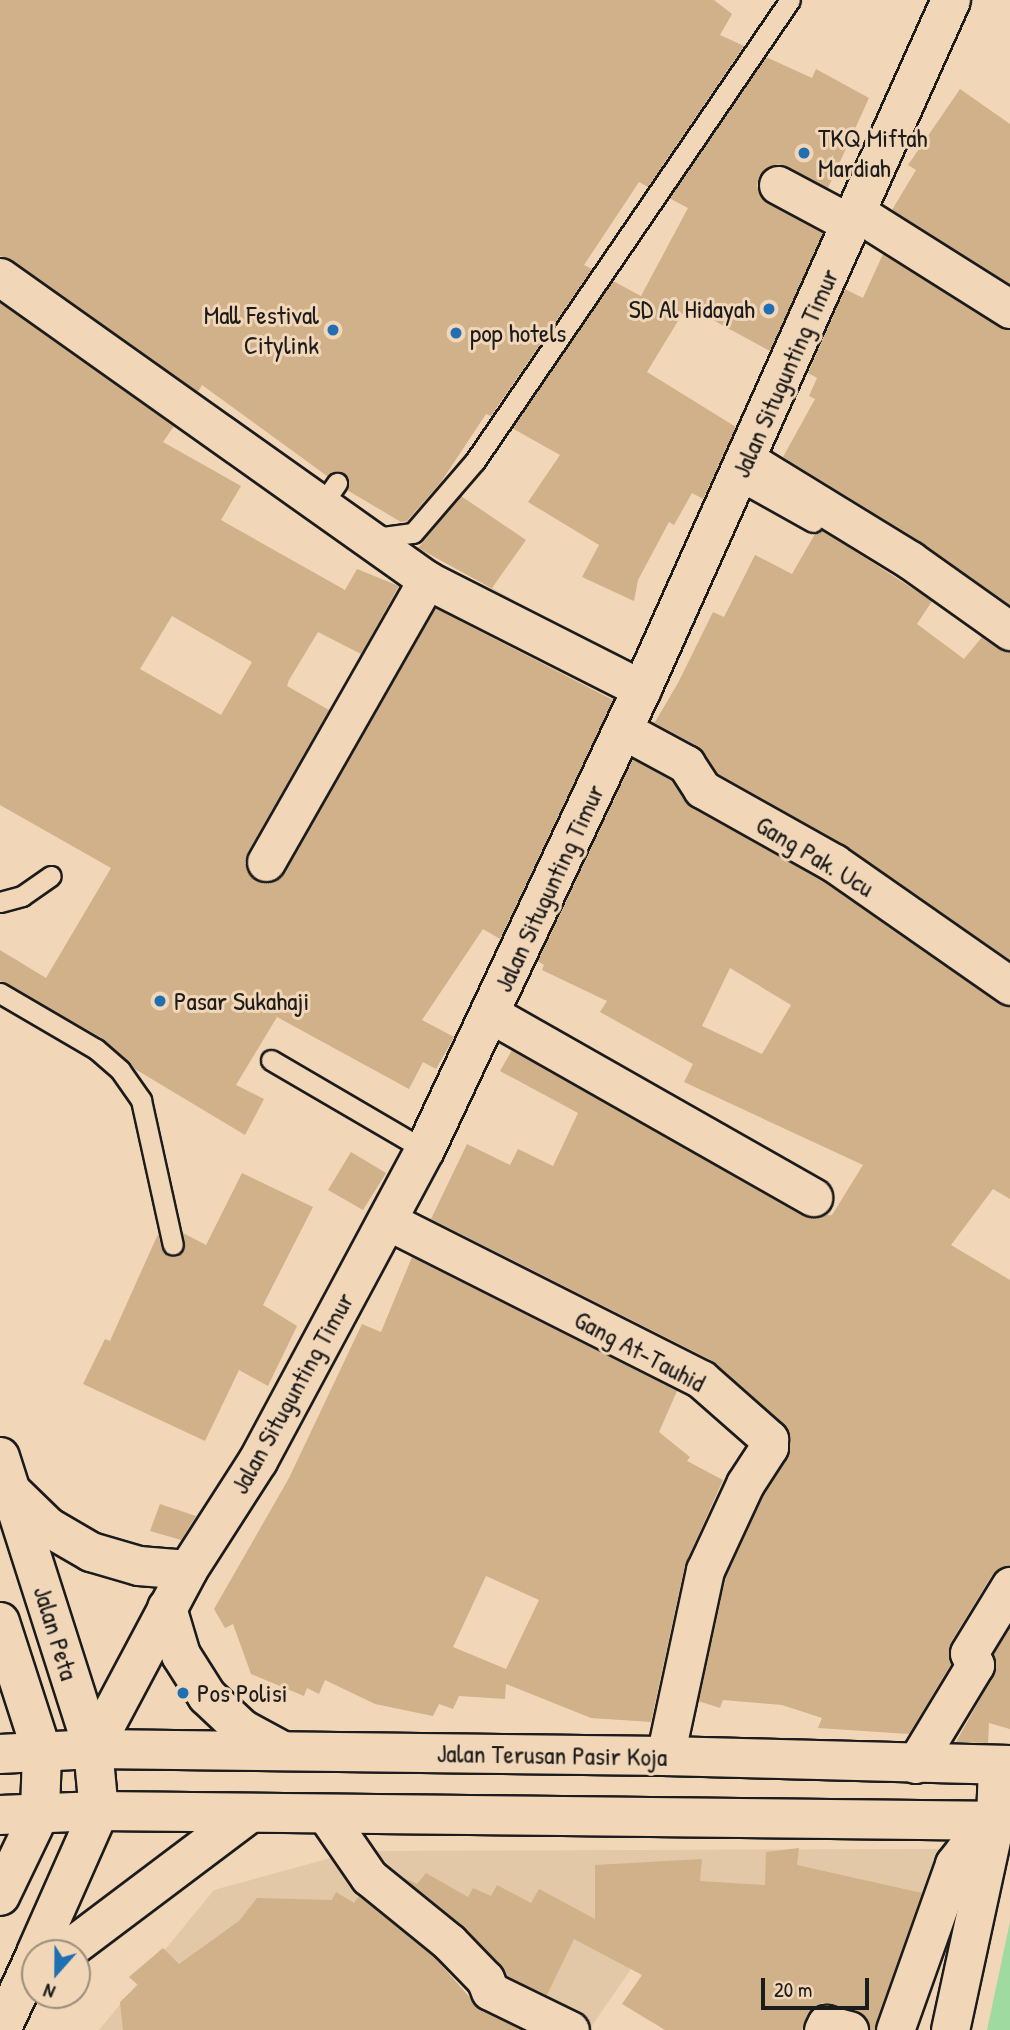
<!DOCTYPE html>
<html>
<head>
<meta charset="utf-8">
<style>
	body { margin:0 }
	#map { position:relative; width:1010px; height:2030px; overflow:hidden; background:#f1d6b8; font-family:"Patrick Hand",sans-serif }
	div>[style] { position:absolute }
	.built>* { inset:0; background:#e3c8a7 }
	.green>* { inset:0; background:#9fdaa0 }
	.building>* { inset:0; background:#d0b189 }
	.roads { filter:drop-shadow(2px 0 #1c1c1c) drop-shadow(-2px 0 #1c1c1c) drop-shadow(0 2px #1c1c1c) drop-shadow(0 -2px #1c1c1c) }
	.service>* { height:19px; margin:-9.5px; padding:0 9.5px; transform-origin:9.5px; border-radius:9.5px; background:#f1d6b8 }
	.minor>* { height:37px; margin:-18.5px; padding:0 18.5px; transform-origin:18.5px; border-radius:18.5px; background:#f1d6b8 }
	.tertiary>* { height:38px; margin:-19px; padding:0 19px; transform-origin:19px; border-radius:19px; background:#f1d6b8 }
	.primary>* { height:38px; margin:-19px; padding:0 19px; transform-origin:19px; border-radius:19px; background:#f1d6b8 }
	.dots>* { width:19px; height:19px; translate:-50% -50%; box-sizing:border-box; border:4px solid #f1d6b8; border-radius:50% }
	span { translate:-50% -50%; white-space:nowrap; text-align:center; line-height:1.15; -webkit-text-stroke:6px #f1d6b8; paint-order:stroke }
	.poi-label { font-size:26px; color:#1c1c1c }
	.left { translate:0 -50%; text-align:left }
	.right { translate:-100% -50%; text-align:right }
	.street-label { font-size:26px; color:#1c1c1c }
	.north { position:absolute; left:21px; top:1939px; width:70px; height:70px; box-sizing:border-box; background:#f1d6b8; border:2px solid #9c8c7a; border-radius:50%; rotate:201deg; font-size:19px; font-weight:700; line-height:28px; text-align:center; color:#1c1c1c }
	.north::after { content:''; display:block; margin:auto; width:24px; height:32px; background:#1f6fb2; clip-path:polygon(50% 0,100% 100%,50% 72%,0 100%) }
	.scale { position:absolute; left:761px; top:1978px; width:108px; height:32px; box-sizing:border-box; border:4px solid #1c1c1c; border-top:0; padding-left:9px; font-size:21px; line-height:24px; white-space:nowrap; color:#1c1c1c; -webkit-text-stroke:5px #f1d6b8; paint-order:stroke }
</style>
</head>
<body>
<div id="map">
	<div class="built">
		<div style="clip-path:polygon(946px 1849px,910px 1943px,840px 1958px,653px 1937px,589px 2030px,526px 2030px,490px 1991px,381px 1906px,321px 1978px,234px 2030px,99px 2030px,214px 1890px,356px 1851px)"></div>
	</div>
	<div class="green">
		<div style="clip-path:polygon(1010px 1922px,1010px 2030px,987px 2030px)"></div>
	</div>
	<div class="building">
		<div style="clip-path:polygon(0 0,714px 0,732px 14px,720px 35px,744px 46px,648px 187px,639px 182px,584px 265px,592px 269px,491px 416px,486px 414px,441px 482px,407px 521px,401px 522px,347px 490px,348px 479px,343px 473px,327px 476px,202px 385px,198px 392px,12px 260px,0 256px)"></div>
		<div style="clip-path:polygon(766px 57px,812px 78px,816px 69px,869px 98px,828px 188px,778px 164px,759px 176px,757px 186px,768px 203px,823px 233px,770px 351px,687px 306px,647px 372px,736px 427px,703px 499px,692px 493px,674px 525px,669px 522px,638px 580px,634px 601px,582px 577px,599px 545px,528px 502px,560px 455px,512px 428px,613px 281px,641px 296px,688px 208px,669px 198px)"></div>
		<div style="clip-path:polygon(960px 89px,1010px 124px,1010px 284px,892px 210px,916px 170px,908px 165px)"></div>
		<div style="clip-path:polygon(883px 254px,1010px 330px,1010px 605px,921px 542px,783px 457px,815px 399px,809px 396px,817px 378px,808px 373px,845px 289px,863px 298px)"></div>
		<div style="clip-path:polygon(evenodd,0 303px,174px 426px,163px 442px,241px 486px,221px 520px,345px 590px,357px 569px,399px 586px,361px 654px,318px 632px,289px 680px,287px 686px,329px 710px,248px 852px,245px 863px,255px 880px,267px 883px,284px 872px,435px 608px,613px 700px,500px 939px,483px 929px,422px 1020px,454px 1037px,436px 1069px,423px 1062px,409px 1089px,277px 1017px,236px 1085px,264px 1099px,245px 1135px,135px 1069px,102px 1038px,0 981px,0 950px,46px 978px,111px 868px,0 805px,0 303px,172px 616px,252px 662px,221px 715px,140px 669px,172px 616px)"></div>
		<div style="clip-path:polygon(461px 496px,526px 540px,492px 588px,520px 604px,418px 548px)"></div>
		<div style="clip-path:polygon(822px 530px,932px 601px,917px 624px,964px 659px,982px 637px,1010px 652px,1010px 960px,846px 846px,717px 773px,697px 746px,651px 721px,655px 722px,678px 683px,713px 612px,724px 617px,755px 555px,792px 574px,815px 534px)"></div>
		<div style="clip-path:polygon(evenodd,633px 759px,671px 780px,692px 807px,823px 881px,998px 1003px,1010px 1007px,1010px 1199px,993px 1189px,951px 1245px,1010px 1280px,1010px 1565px,992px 1575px,951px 1642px,951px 1664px,909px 1734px,818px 1728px,822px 1718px,782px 1705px,723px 1700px,720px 1708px,698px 1701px,725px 1577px,763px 1494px,787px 1458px,788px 1430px,711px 1360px,431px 1219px,467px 1144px,510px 1165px,518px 1149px,553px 1166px,578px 1113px,500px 1071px,512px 1050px,803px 1216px,832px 1215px,863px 1165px,684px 1082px,693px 1064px,600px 1012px,607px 1001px,542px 970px,544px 965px,538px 961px,633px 759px,730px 968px,791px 1005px,762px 1054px,702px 1026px,730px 968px)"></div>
		<div style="clip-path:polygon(351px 1152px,386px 1173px,363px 1210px,328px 1190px)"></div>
		<div style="clip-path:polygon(242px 1173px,313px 1207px,263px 1305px,297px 1326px,268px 1386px,239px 1370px,205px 1441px,83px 1384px,105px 1339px,110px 1341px,158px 1234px,164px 1253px,170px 1257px,184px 1249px,183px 1233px,206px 1245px)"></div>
		<div style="clip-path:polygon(evenodd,412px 1257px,677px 1391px,659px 1432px,690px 1457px,687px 1461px,723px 1480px,685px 1565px,651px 1722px,591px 1718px,506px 1684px,505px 1699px,459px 1696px,453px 1709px,439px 1704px,433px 1716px,375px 1704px,325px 1680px,319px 1694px,307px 1688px,304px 1696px,251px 1674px,233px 1624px,225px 1628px,214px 1609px,289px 1478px,362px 1324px,381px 1332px,412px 1257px,486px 1576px,539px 1600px,506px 1669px,453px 1647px,486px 1576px)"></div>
		<div style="clip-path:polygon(160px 1504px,196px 1516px,181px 1540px,150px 1531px)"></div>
		<div style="clip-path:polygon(1010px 1626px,1010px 1729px,989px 1723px,988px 1743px,956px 1742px,993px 1676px,993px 1654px)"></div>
		<div style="clip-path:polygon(799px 1848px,797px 1865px,922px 1893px,875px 2030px,869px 2030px,864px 2016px,855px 2010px,822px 2003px,808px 2014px,802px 2030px,665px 2030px,622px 2004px,642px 1975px,574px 1939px,547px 1995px,506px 1976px,464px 1927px,402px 1877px,417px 1884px,426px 1873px,468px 1897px,473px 1888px,491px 1896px,497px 1885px,531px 1903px,539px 1889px,595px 1919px,595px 1865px,702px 1859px,700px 1881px,765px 1885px,766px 1852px)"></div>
		<div style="clip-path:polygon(336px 1892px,354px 1903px,359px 1896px,435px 1958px,480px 2009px,522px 2030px,123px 2030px,120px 2002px,138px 1985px,129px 1977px,163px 1948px,179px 1964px,239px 1921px,257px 1898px,332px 1900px)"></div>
	</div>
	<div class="roads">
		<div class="service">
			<div style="left:738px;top:480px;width:86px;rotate:29.2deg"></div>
			<div style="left:325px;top:500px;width:21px;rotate:-55deg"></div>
			<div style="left:372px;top:532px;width:12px;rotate:24deg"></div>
			<div style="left:383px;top:537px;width:30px;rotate:-8deg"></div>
			<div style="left:413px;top:533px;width:95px;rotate:-49.3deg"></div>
			<div style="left:475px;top:461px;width:558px;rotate:-55.66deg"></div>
			<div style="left:0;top:902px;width:23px;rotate:-15deg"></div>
			<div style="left:22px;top:896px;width:35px;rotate:-35deg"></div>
			<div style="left:0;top:993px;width:111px;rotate:30.3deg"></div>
			<div style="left:96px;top:1049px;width:32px;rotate:41deg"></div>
			<div style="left:120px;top:1070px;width:37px;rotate:55deg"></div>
			<div style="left:141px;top:1100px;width:148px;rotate:77.6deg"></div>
			<div style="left:271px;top:1060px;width:178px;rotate:30.3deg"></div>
		</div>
		<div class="minor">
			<div style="left:778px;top:185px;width:83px;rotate:28.1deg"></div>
			<div style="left:856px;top:212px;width:182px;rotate:32.2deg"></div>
			<div style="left:0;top:277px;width:524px;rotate:35.36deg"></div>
			<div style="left:747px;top:460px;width:191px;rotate:31.5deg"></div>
			<div style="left:910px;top:560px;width:123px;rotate:35.4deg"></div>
			<div style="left:623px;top:730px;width:72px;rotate:28.4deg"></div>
			<div style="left:686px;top:764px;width:30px;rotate:57deg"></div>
			<div style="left:702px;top:789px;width:151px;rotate:29.3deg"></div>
			<div style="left:834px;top:863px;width:215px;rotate:34.9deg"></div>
			<div style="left:266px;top:862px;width:325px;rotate:-60.3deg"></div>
			<div style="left:427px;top:580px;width:241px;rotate:26.9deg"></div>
			<div style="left:489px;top:1013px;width:373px;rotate:29.6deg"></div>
			<div style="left:388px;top:1221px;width:351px;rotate:26.8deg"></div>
			<div style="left:701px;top:1379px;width:91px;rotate:41.4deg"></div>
			<div style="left:769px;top:1439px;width:8px;rotate:90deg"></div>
			<div style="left:769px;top:1447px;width:44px;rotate:123deg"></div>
			<div style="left:745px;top:1484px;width:95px;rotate:114.9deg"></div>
			<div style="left:705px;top:1570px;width:190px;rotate:102.1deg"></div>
			<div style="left:915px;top:1764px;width:116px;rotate:-58.8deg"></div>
			<div style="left:975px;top:1665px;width:13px;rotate:-117deg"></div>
			<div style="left:969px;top:1653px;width:79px;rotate:-58.5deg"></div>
			<div style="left:327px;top:1816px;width:74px;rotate:55.5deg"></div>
			<div style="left:369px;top:1877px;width:103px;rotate:39.1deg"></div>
			<div style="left:449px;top:1942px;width:52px;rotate:45.8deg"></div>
			<div style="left:485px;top:1979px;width:13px;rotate:67deg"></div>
			<div style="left:490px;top:1991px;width:89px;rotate:26deg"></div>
			<div style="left:823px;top:2030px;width:7px;rotate:-63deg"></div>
			<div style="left:826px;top:2024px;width:24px;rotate:15deg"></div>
			<div style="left:895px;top:2030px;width:176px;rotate:-70.4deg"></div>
			<div style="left:954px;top:1864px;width:16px;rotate:-52deg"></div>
			<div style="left:964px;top:1851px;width:30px;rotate:-26deg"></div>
			<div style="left:950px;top:2030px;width:214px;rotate:-77.8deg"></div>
			<div style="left:995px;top:1821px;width:56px;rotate:-88deg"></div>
		</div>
		<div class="tertiary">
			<div style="left:93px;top:1749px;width:203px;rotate:-62deg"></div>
			<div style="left:188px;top:1570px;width:130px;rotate:-57.3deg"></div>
			<div style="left:258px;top:1461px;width:353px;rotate:-61.8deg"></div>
			<div style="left:425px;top:1150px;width:510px;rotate:-64.79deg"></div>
			<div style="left:642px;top:689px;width:755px;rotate:-65.84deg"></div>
		</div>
		<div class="primary">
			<div style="left:0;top:1457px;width:306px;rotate:72.3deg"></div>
			<div style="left:93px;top:1749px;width:62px;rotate:84.5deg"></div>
			<div style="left:99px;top:1811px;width:155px;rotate:113.9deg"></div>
			<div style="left:14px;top:1494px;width:47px;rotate:44.1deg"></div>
			<div style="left:48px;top:1527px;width:50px;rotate:30.2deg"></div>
			<div style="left:91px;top:1552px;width:50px;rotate:16.3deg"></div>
			<div style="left:139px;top:1566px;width:49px;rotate:4.7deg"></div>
			<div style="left:167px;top:1608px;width:49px;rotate:73.4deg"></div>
			<div style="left:181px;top:1655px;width:49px;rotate:57.6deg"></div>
			<div style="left:207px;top:1696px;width:48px;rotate:43.3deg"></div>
			<div style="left:242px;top:1729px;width:44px;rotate:28.3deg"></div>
			<div style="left:0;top:1622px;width:137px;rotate:72.1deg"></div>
			<div style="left:42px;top:1752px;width:61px;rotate:91.9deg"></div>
			<div style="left:40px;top:1813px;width:92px;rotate:115.7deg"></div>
			<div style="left:0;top:1754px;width:93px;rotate:-3.1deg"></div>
			<div style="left:93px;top:1749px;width:572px;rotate:0.7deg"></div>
			<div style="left:665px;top:1756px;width:345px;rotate:1.5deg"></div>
			<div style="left:0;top:1815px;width:99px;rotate:-2.3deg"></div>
			<div style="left:99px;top:1811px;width:911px;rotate:0.63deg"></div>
			<div style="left:64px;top:1953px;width:229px;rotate:-37deg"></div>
			<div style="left:1px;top:2030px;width:81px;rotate:-65.3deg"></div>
		</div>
	</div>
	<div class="dots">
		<div style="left:804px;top:153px;background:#1f6fb2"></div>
		<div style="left:769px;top:309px;background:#1f6fb2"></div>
		<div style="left:333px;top:330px;background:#1f6fb2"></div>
		<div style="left:456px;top:333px;background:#1f6fb2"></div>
		<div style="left:160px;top:1001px;background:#1f6fb2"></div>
		<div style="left:183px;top:1693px;background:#1f6fb2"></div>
	</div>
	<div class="poi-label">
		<span class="left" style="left:818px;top:153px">TKQ Miftah<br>Mardiah</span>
		<span class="right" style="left:755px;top:309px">SD Al Hidayah</span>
		<span class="right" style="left:319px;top:330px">Mall Festival<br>Citylink</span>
		<span class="left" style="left:470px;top:333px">pop hotels</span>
		<span class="left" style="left:174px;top:1001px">Pasar Sukahaji</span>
		<span class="left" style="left:197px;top:1693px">Pos Polisi</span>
	</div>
	<div class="street-label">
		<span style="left:785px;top:373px;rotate:-66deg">Jalan Situgunting Timur</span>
		<span style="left:815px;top:856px;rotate:31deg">Gang Pak. Ucu</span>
		<span style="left:549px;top:888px;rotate:-65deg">Jalan Situgunting Timur</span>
		<span style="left:640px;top:1351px;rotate:28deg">Gang At-Tauhid</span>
		<span style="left:292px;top:1393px;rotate:-61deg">Jalan Situgunting Timur</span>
		<span style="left:56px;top:1633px;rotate:73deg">Jalan Peta</span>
		<span style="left:552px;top:1755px;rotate:1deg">Jalan Terusan Pasir Koja</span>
	</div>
	<div class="north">N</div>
	<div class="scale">20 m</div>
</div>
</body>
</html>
